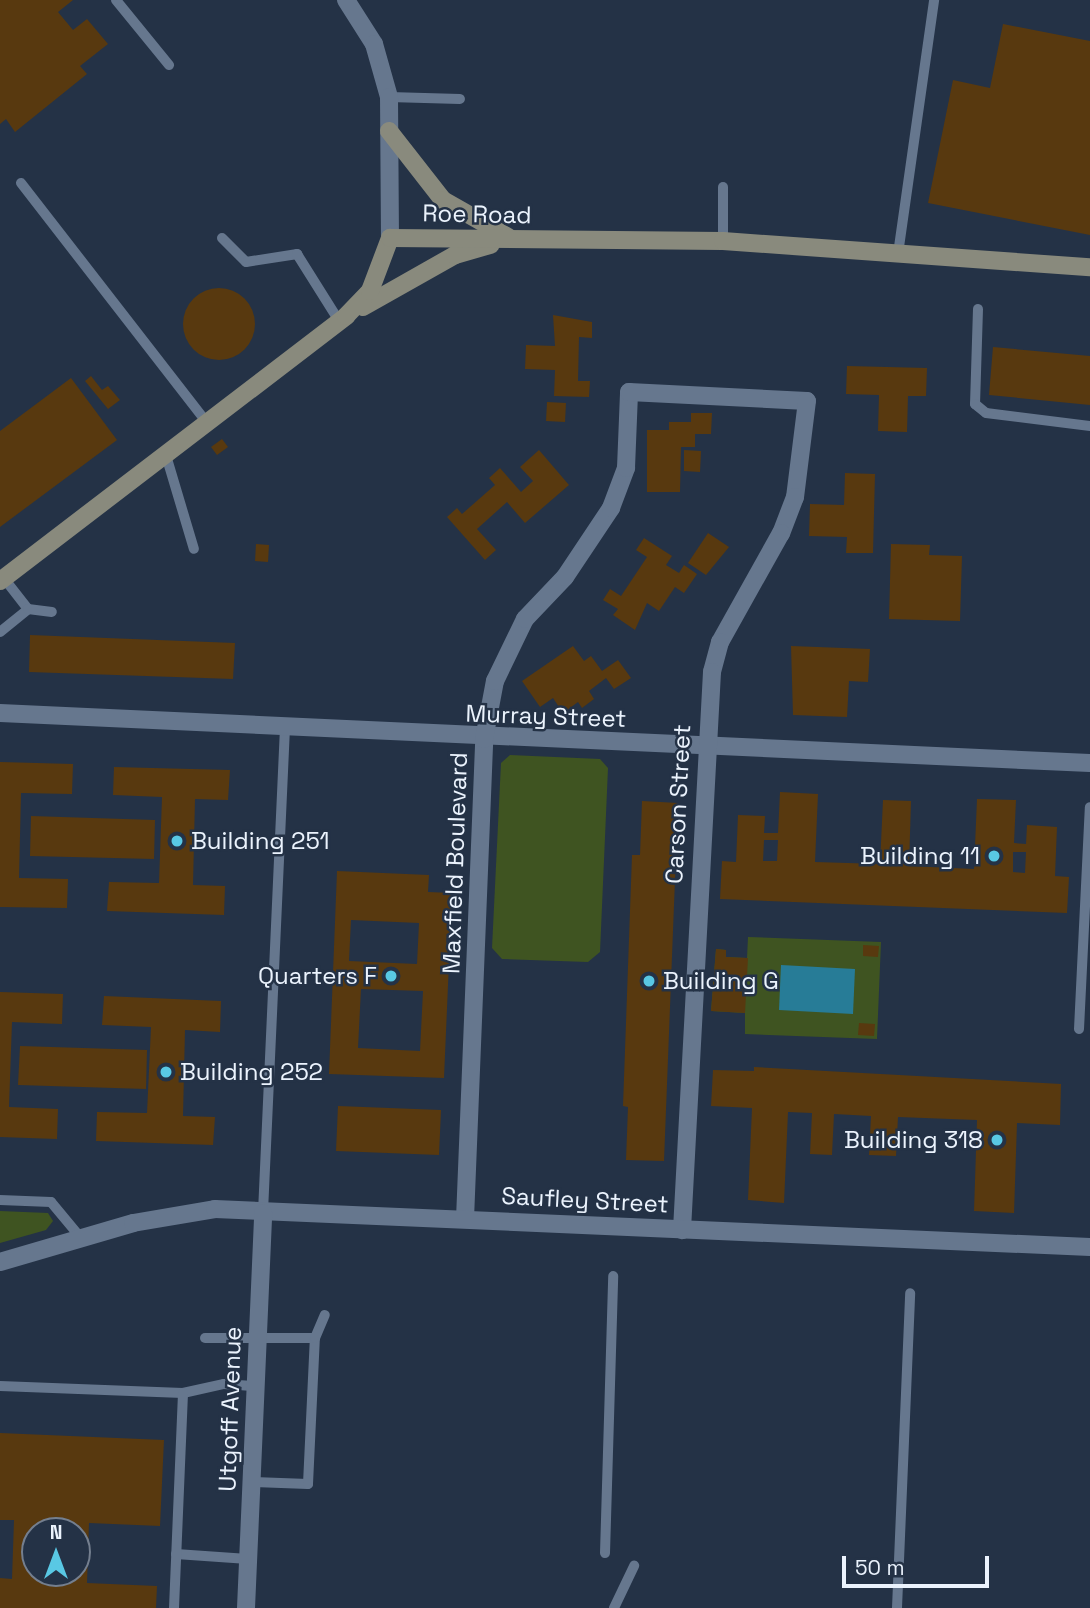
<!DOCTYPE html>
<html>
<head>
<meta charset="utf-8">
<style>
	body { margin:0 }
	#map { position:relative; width:1090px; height:1608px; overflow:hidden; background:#243246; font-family:"Space Grotesk",sans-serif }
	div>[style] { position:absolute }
	.green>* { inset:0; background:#3f5421 }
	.water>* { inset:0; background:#277c97 }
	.building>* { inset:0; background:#58390f }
	.round { border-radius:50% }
	.lane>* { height:10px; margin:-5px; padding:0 5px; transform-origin:5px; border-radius:5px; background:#66778e }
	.street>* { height:18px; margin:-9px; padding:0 9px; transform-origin:9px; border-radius:9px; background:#66778e }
	.secondary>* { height:18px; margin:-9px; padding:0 9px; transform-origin:9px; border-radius:9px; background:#898a7d }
	.dots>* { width:19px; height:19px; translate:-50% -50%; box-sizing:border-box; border:4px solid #243246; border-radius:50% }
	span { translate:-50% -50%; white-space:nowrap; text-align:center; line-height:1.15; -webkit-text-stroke:5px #243246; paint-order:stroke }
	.street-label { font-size:24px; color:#ebf3fd }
	.poi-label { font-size:24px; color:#ebf3fd }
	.left { translate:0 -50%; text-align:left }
	.right { translate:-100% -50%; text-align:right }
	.north { position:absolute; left:21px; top:1517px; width:70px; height:70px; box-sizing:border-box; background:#243246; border:2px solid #747f8f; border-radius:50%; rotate:0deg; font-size:19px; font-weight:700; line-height:28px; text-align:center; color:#ebf3fd }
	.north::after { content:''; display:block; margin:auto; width:24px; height:32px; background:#59c8e4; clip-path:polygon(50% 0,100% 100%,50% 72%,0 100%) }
	.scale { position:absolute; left:842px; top:1556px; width:147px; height:32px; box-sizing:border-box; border:4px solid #ebf3fd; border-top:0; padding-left:9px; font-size:21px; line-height:24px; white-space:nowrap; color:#ebf3fd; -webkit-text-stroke:5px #243246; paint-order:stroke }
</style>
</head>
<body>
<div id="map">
	<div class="green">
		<div style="clip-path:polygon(510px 755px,600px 759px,608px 768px,600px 952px,588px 962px,502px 959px,492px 948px,501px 763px)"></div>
		<div style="clip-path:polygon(748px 937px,881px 942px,877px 1039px,745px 1034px,745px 1013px,711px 1011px,716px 949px,726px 950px,726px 957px,747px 958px)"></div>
		<div style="clip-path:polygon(0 1211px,48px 1213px,53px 1221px,46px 1230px,0 1243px)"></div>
	</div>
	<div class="water">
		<div style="clip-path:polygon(781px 965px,855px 969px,853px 1014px,779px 1010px)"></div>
	</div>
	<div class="building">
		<div style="clip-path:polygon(0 0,73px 0,58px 12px,73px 30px,87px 19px,108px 44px,80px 66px,87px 74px,15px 132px,6px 119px,0 124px)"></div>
		<div style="clip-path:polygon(1003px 24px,1090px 41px,1090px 235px,928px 203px,953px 80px,990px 88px)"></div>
		<div class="round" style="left:183px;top:288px;width:72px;height:72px"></div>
		<div style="clip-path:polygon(553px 315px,592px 322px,592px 338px,579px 337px,578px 381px,590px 381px,589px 397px,554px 396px,555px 370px,525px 369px,526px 345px,555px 346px)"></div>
		<div style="clip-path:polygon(993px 347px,1090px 356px,1090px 405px,989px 395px)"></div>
		<div style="clip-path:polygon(847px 366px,927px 368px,926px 396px,908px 396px,907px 432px,878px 431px,879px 395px,846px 394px)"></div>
		<div style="clip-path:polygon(91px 376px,102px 390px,108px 386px,120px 400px,108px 409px,85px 381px)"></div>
		<div style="clip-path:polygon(71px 378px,117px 440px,0 527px,0 431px)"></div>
		<div style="clip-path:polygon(547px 402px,566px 403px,565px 422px,546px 421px)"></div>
		<div style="clip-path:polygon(691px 413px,712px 413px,711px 434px,695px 434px,695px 447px,681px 447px,680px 492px,647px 492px,647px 430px,669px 430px,669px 422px,691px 422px)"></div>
		<div style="clip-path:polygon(222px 439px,228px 447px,217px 455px,211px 447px)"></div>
		<div style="clip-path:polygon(539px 450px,569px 485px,525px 523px,507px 502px,477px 529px,496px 550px,485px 560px,447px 517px,457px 508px,462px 514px,495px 485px,489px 478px,500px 468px,521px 492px,533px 481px,520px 467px)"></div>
		<div style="clip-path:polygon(684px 450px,701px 451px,700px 472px,684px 471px)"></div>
		<div style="clip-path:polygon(845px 473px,875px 474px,873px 553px,846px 553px,847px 537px,809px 536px,810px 504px,844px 505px)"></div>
		<div style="clip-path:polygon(708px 533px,729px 547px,706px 575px,688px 563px)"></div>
		<div style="clip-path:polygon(644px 538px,672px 556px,666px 565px,679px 573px,684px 565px,697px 574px,684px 593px,675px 587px,659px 611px,647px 603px,635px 630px,613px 615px,618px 609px,603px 600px,610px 589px,621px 596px,647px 557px,636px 550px)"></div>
		<div style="clip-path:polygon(256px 544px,269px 545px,268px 562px,255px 561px)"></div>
		<div style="clip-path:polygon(891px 544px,930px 545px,929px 555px,962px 556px,960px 621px,889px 619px)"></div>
		<div style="clip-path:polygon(30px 635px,235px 643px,233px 679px,29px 672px)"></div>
		<div style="clip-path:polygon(573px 646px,584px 661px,591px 656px,602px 671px,618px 660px,631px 678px,614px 689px,606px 678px,589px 691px,594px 699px,582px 708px,578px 702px,563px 713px,553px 698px,540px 707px,522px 681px)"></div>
		<div style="clip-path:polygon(791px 646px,870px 649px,868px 682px,849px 681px,847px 717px,793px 715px)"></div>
		<div style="clip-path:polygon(0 762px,73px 764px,72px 794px,21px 793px,19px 878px,68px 879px,67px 908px,0 907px)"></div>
		<div style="clip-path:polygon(114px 767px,230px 770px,228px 800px,195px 799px,193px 885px,225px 886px,224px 915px,107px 911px,109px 882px,159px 883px,162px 797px,113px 795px)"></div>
		<div style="clip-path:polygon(evenodd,780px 792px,818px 794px,815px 862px,880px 864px,883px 800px,911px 801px,909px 866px,974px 869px,977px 799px,1016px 800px,1014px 843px,1026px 844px,1027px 825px,1057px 827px,1055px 876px,1069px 877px,1067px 913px,720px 899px,722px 861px,736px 862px,738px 815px,765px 816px,764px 833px,778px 833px,780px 792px,764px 840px,778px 840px,777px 861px,763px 861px,764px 840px,780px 792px,1013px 852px,1026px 852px,1025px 873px,1013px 872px,1013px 852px)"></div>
		<div style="clip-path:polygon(642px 801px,678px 803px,664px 1161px,626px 1160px,628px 1107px,623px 1106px,632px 855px,640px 855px)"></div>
		<div style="clip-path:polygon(31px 816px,155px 820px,154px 859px,30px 856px)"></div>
		<div style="clip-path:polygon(evenodd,337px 871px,429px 875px,428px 892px,452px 893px,444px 1078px,329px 1074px,337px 871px,351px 920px,419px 923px,417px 964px,349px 961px,351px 920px,337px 871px,361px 989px,423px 991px,420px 1051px,358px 1048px,361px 989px)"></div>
		<div style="clip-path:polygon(863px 945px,879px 946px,878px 957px,863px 956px)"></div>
		<div style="clip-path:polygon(716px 949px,726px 950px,726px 957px,748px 958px,745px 1013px,711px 1011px)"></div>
		<div style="clip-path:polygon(0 992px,63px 994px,62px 1024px,12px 1022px,9px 1107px,58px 1109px,57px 1139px,0 1137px)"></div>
		<div style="clip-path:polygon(104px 996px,221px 1001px,220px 1032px,185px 1030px,183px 1116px,215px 1117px,213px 1145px,96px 1141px,97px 1112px,147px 1113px,151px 1027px,102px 1025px)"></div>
		<div style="clip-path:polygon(859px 1023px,875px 1024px,874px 1036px,858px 1035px)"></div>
		<div style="clip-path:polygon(20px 1046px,147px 1050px,146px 1089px,18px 1085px)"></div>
		<div style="clip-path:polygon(754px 1067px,1061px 1084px,1060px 1125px,1017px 1123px,1014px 1213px,974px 1211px,977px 1120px,898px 1117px,896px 1156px,869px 1155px,871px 1116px,834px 1114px,832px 1155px,810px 1154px,812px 1113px,788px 1112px,784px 1203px,748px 1200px,752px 1108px,711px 1106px,713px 1070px,754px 1071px)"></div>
		<div style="clip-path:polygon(338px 1106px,441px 1110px,439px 1155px,336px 1151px)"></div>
		<div style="clip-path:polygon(evenodd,0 1433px,164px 1440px,160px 1526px,89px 1523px,87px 1583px,157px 1586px,156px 1608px,0 1608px,0 1578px,12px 1579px,14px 1520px,0 1520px,0 1433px,35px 1531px,77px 1531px,77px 1573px,35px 1573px,35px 1531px)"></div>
	</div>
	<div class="lane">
		<div style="left:116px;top:0;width:84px;rotate:50.8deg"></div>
		<div style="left:389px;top:97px;width:71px;rotate:1.6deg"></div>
		<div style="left:21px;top:183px;width:300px;rotate:52.2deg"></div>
		<div style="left:222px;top:238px;width:34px;rotate:45deg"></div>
		<div style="left:246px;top:262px;width:52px;rotate:-8.9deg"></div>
		<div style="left:297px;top:254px;width:79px;rotate:57.9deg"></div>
		<div style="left:723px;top:241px;width:54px;rotate:-90deg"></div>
		<div style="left:898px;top:254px;width:257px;rotate:-81.9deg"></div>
		<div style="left:978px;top:309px;width:95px;rotate:91.8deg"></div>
		<div style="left:975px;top:404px;width:14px;rotate:39deg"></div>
		<div style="left:986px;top:413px;width:105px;rotate:7.1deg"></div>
		<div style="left:165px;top:452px;width:101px;rotate:73.4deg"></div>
		<div style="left:3px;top:577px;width:41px;rotate:52deg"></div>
		<div style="left:0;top:632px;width:36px;rotate:-39deg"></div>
		<div style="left:28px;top:609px;width:24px;rotate:7deg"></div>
		<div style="left:1079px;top:1029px;width:222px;rotate:-87.2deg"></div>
		<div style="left:0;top:1200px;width:51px;rotate:2.2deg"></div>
		<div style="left:51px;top:1202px;width:47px;rotate:50.2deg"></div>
		<div style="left:263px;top:1212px;width:484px;rotate:-87.4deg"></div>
		<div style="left:205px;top:1338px;width:110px"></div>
		<div style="left:0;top:1386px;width:183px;rotate:2.2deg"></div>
		<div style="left:183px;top:1393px;width:42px;rotate:-12.4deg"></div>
		<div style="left:224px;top:1384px;width:32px;rotate:4deg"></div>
		<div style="left:252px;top:1482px;width:56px;rotate:2deg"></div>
		<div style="left:308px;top:1484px;width:146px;rotate:-87.3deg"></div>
		<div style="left:315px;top:1338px;width:25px;rotate:-67deg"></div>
		<div style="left:605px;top:1553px;width:277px;rotate:-88.3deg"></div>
		<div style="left:176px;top:1554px;width:72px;rotate:4deg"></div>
		<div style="left:174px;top:1608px;width:215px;rotate:-87.6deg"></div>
		<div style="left:614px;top:1608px;width:47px;rotate:-64.5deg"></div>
		<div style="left:897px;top:1608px;width:315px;rotate:-87.6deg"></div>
	</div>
	<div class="street">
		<div style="left:346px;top:0;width:52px;rotate:57.5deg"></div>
		<div style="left:374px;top:44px;width:55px;rotate:74.2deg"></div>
		<div style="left:389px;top:97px;width:141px;rotate:89.6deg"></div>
		<div style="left:0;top:713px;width:1091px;rotate:2.63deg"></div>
		<div style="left:465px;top:1219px;width:480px;rotate:-87.7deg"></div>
		<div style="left:484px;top:739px;width:59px;rotate:-79.3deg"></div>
		<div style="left:495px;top:681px;width:69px;rotate:-64.2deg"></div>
		<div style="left:525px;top:619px;width:58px;rotate:-46.4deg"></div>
		<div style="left:565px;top:577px;width:83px;rotate:-56.3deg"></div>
		<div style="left:611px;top:508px;width:43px;rotate:-69.4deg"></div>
		<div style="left:626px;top:468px;width:76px;rotate:-87.7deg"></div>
		<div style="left:629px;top:392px;width:178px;rotate:2.9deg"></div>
		<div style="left:807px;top:401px;width:97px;rotate:97.1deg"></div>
		<div style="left:795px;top:497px;width:39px;rotate:111deg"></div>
		<div style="left:781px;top:533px;width:125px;rotate:119.2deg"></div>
		<div style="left:720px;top:642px;width:31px;rotate:105deg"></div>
		<div style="left:712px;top:672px;width:559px;rotate:93.08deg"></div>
		<div style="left:0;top:1262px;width:139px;rotate:-16.3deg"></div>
		<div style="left:133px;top:1223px;width:83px;rotate:-9.7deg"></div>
		<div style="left:215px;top:1209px;width:876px;rotate:2.49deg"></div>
		<div style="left:246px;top:1608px;width:395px;rotate:-87.5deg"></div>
	</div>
	<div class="secondary">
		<div style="left:389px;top:131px;width:88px;rotate:52deg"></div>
		<div style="left:443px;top:200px;width:75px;rotate:29.6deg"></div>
		<div style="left:363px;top:307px;width:106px;rotate:-29.5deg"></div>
		<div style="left:455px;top:255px;width:37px;rotate:-16deg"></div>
		<div style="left:0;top:581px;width:436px;rotate:-37.4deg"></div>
		<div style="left:346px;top:316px;width:35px;rotate:-46deg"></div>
		<div style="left:370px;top:291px;width:57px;rotate:-69.3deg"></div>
		<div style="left:390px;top:238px;width:333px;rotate:0.5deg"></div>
		<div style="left:723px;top:241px;width:368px;rotate:4.1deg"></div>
	</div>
	<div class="dots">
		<div style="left:177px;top:841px;background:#59c8e4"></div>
		<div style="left:994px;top:856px;background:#59c8e4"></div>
		<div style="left:391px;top:976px;background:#59c8e4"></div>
		<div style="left:649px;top:981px;background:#59c8e4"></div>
		<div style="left:166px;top:1072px;background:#59c8e4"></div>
		<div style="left:997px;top:1140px;background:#59c8e4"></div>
	</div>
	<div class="street-label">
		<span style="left:477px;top:214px;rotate:1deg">Roe Road</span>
		<span style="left:546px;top:716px;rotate:2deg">Murray Street</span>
		<span style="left:678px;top:804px;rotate:-87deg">Carson Street</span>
		<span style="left:455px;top:863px;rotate:-88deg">Maxfield Boulevard</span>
		<span style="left:585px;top:1200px;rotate:3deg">Saufley Street</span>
		<span style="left:230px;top:1409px;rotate:-88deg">Utgoff Avenue</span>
	</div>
	<div class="poi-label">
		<span class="left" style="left:191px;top:841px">Building 251</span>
		<span class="right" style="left:980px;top:856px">Building 11</span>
		<span class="right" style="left:377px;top:976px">Quarters F</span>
		<span class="left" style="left:663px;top:981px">Building G</span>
		<span class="left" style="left:180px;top:1072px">Building 252</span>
		<span class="right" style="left:983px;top:1140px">Building 318</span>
	</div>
	<div class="north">N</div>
	<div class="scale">50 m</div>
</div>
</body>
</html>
